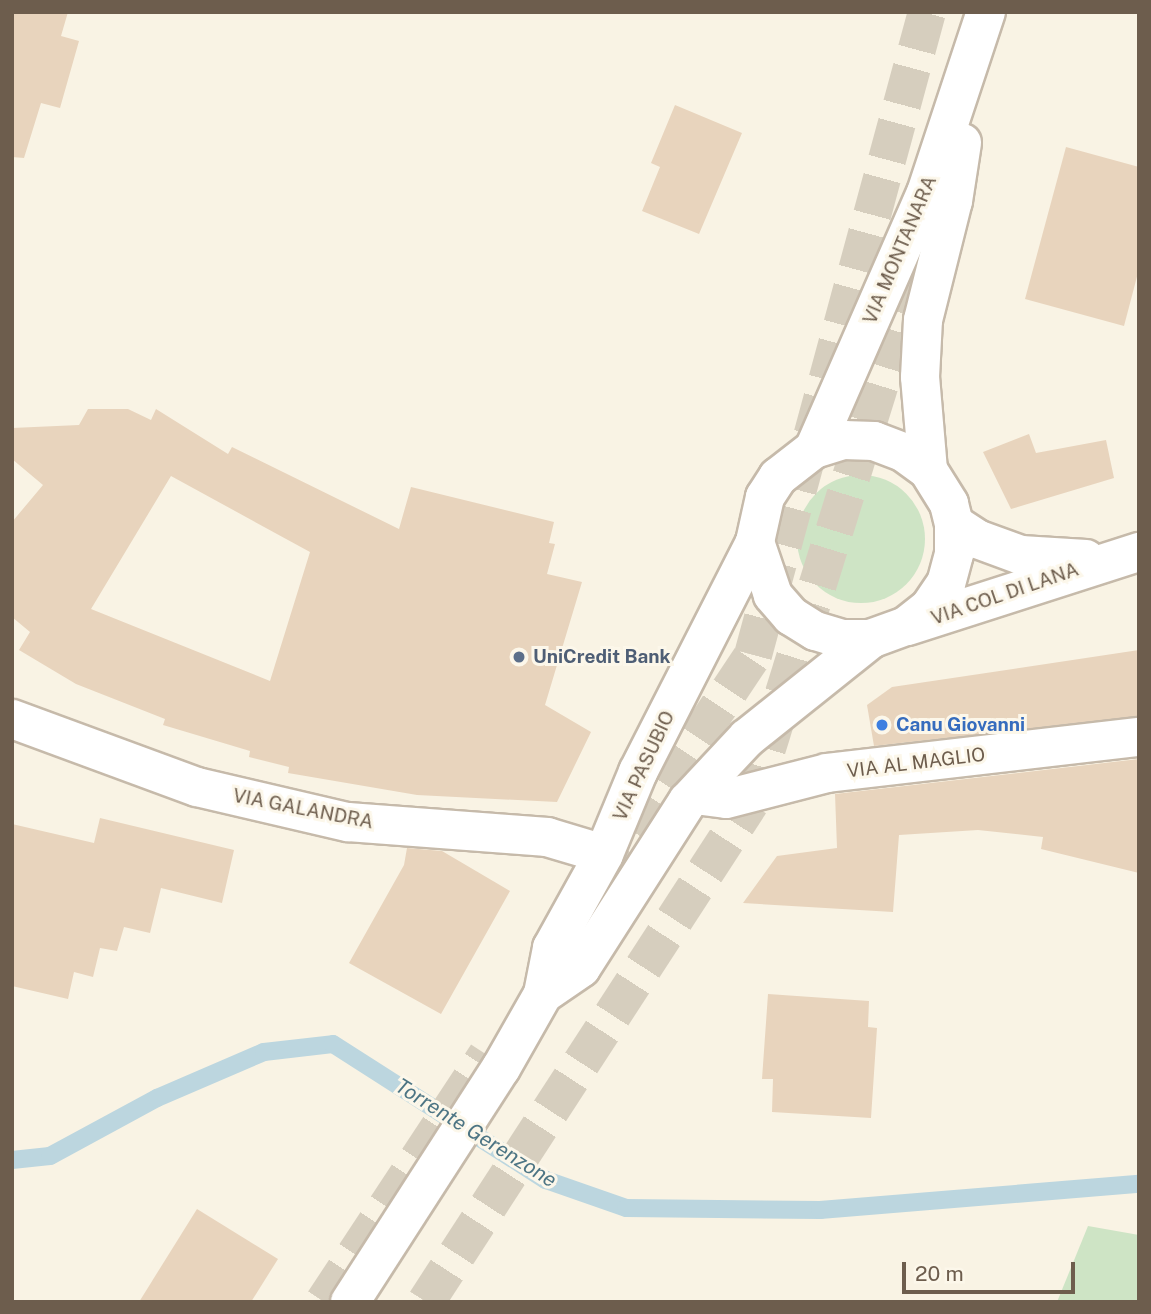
<!DOCTYPE html>
<html>
<head>
<meta charset="utf-8">
<style>
	body { margin:0 }
	#map { position:relative; width:1151px; height:1314px; overflow:hidden; background:#f9f3e4; font-family:"Public Sans",sans-serif }
	div>[style] { position:absolute }
	.green>* { inset:0; background:#cee4c5 }
	.round { border-radius:50% }
	.stream>* { height:18px; margin:-9px; padding:0 9px; transform-origin:9px; border-radius:9px; background:#bcd6df }
	.building>* { inset:0; background:#e8d4bd }
	.highway-tunnel>* { height:38px; margin-top:-19px; transform-origin:0; background:repeating-linear-gradient(90deg,#d6cebe 0 38px,transparent 0 57px) }
	.roads { filter:drop-shadow(2px 0 #c6baaa) drop-shadow(-2px 0 #c6baaa) drop-shadow(0 2px #c6baaa) drop-shadow(0 -2px #c6baaa) }
	.minor>* { height:38px; margin:-19px; padding:0 19px; transform-origin:19px; border-radius:19px; background:#fff }
	.dots>* { width:19px; height:19px; translate:-50% -50%; box-sizing:border-box; border:4px solid #fcf7ea; border-radius:50% }
	span { translate:-50% -50%; white-space:nowrap; text-align:center; line-height:1.15; -webkit-text-stroke:6px #fcf7ea; paint-order:stroke }
	.street-label { font-size:19px; color:#6d5d4d }
	.service-label { font-size:19px; color:#4e5e75; font-weight:700 }
	.left { translate:0 -50%; text-align:left }
	.shop-label { font-size:19px; color:#366cbe; font-weight:700 }
	.water-label { font-size:21px; color:#4d7584; font-style:italic }
	.frame { position:absolute; inset:0; border:14px solid #6d5d4d; pointer-events:none }
	.scale { position:absolute; left:902px; top:1262px; width:173px; height:32px; box-sizing:border-box; border:4px solid #6d5d4d; border-top:0; padding-left:9px; font-size:21px; line-height:24px; white-space:nowrap; color:#6d5d4d; -webkit-text-stroke:5px #fcf7ea; paint-order:stroke }
</style>
</head>
<body>
<div id="map">
	<div class="green">
		<div class="round" style="left:797px;top:475px;width:128px;height:128px"></div>
		<div style="clip-path:polygon(1088px 1226px,1139px 1235px,1139px 1302px,1057px 1302px)"></div>
	</div>
	<div class="stream">
		<div style="left:12px;top:1160px;width:38px;rotate:-6deg"></div>
		<div style="left:50px;top:1156px;width:122px;rotate:-28.5deg"></div>
		<div style="left:157px;top:1098px;width:116px;rotate:-23.3deg"></div>
		<div style="left:264px;top:1052px;width:69px;rotate:-6.6deg"></div>
		<div style="left:333px;top:1044px;width:253px;rotate:32.6deg"></div>
		<div style="left:546px;top:1180px;width:85px;rotate:19.3deg"></div>
		<div style="left:626px;top:1208px;width:194px;rotate:0.6deg"></div>
		<div style="left:820px;top:1210px;width:320px;rotate:-4.7deg"></div>
	</div>
	<div class="building">
		<div style="clip-path:polygon(12px 12px,68px 12px,61px 36px,79px 41px,60px 108px,41px 103px,24px 158px,12px 157px)"></div>
		<div style="clip-path:polygon(675px 105px,742px 133px,699px 234px,642px 211px,660px 167px,651px 163px)"></div>
		<div style="clip-path:polygon(1066px 147px,1139px 167px,1139px 269px,1124px 326px,1025px 299px)"></div>
		<div style="clip-path:polygon(evenodd,88px 409px,128px 409px,151px 420px,156px 409px,228px 454px,232px 447px,399px 529px,411px 487px,554px 522px,549px 543px,555px 544px,547px 574px,582px 582px,545px 705px,591px 732px,557px 802px,417px 795px,288px 773px,289px 767px,249px 757px,250px 751px,163px 725px,165px 719px,76px 684px,19px 650px,30px 632px,12px 617px,12px 522px,43px 485px,12px 459px,12px 428px,79px 425px,88px 409px,171px 476px,310px 552px,270px 681px,91px 609px,171px 476px)"></div>
		<div style="clip-path:polygon(1029px 434px,1036px 453px,1106px 440px,1114px 478px,1011px 509px,983px 452px)"></div>
		<div style="clip-path:polygon(1139px 650px,1139px 716px,874px 746px,867px 705px,892px 687px)"></div>
		<div style="clip-path:polygon(1139px 759px,1139px 873px,1041px 849px,1043px 837px,978px 830px,899px 835px,893px 912px,743px 903px,777px 856px,837px 848px,835px 794px)"></div>
		<div style="clip-path:polygon(100px 818px,234px 850px,222px 903px,161px 888px,150px 933px,124px 927px,117px 951px,100px 948px,93px 977px,74px 972px,68px 999px,12px 986px,12px 824px,94px 843px)"></div>
		<div style="clip-path:polygon(407px 848px,442px 851px,510px 891px,441px 1014px,349px 963px,404px 865px)"></div>
		<div style="clip-path:polygon(768px 994px,869px 1001px,868px 1027px,877px 1028px,871px 1118px,772px 1112px,773px 1079px,762px 1079px)"></div>
		<div style="clip-path:polygon(197px 1209px,278px 1259px,251px 1302px,139px 1302px)"></div>
	</div>
	<div class="highway-tunnel">
		<div style="left:603px;top:880px;width:270px;rotate:-56.3deg"></div>
		<div style="left:753px;top:655px;width:666px;rotate:-74.86deg"></div>
		<div style="left:324px;top:1302px;width:296px;rotate:-56.6deg"></div>
		<div style="left:426px;top:1302px;width:595px;rotate:-57deg"></div>
		<div style="left:750px;top:803px;width:625px;rotate:-72.78deg"></div>
	</div>
	<div class="roads">
		<div class="minor">
			<div style="left:814px;top:449px;width:279px;rotate:-66.4deg"></div>
			<div style="left:926px;top:193px;width:191px;rotate:-71.7deg"></div>
			<div style="left:928px;top:470px;width:93px;rotate:-94.9deg"></div>
			<div style="left:920px;top:377px;width:57px;rotate:-87deg"></div>
			<div style="left:923px;top:320px;width:123px;rotate:-75.9deg"></div>
			<div style="left:953px;top:201px;width:59px;rotate:-81.2deg"></div>
			<div style="left:954px;top:524px;width:27px;rotate:33deg"></div>
			<div style="left:977px;top:539px;width:47px;rotate:20deg"></div>
			<div style="left:1021px;top:555px;width:65px;rotate:3.5deg"></div>
			<div style="left:908px;top:626px;width:243px;rotate:-17.8deg"></div>
			<div style="left:12px;top:719px;width:197px;rotate:20.2deg"></div>
			<div style="left:197px;top:787px;width:155px;rotate:13.1deg"></div>
			<div style="left:348px;top:822px;width:200px;rotate:4.3deg"></div>
			<div style="left:547px;top:837px;width:59px;rotate:16.6deg"></div>
			<div style="left:695px;top:795px;width:31px;rotate:7deg"></div>
			<div style="left:726px;top:799px;width:104px;rotate:-14.4deg"></div>
			<div style="left:827px;top:773px;width:314px;rotate:-6.6deg"></div>
			<div style="left:543px;top:994px;width:46px;rotate:-34.4deg"></div>
			<div style="left:581px;top:968px;width:198px;rotate:-57.4deg"></div>
			<div style="left:688px;top:801px;width:86px;rotate:-46.9deg"></div>
			<div style="left:747px;top:738px;width:159px;rotate:-38.6deg"></div>
			<div style="left:350px;top:1302px;width:278px;rotate:-57.2deg"></div>
			<div style="left:501px;top:1068px;width:85px;rotate:-60.4deg"></div>
			<div style="left:543px;top:994px;width:47px;rotate:-78.9deg"></div>
			<div style="left:552px;top:948px;width:107px;rotate:-61deg"></div>
			<div style="left:604px;top:854px;width:89px;rotate:-67.5deg"></div>
			<div style="left:638px;top:772px;width:258px;rotate:-63deg"></div>
			<div style="left:755px;top:542px;width:46px;rotate:-77.5deg"></div>
			<div style="left:765px;top:497px;width:24px;rotate:-57deg"></div>
			<div style="left:778px;top:477px;width:46px;rotate:-37.9deg"></div>
			<div style="left:814px;top:449px;width:31px;rotate:-17deg"></div>
			<div style="left:844px;top:440px;width:30px;rotate:2deg"></div>
			<div style="left:874px;top:441px;width:31px;rotate:21deg"></div>
			<div style="left:903px;top:452px;width:31px;rotate:36deg"></div>
			<div style="left:928px;top:470px;width:40px;rotate:58deg"></div>
			<div style="left:949px;top:504px;width:21px;rotate:76deg"></div>
			<div style="left:954px;top:524px;width:30px;rotate:90deg"></div>
			<div style="left:954px;top:554px;width:30px;rotate:105deg"></div>
			<div style="left:946px;top:583px;width:30px;rotate:124deg"></div>
			<div style="left:929px;top:608px;width:29px;rotate:142deg"></div>
			<div style="left:906px;top:626px;width:37px;rotate:160deg"></div>
			<div style="left:871px;top:639px;width:29px;rotate:180deg"></div>
			<div style="left:842px;top:639px;width:28px;rotate:-163deg"></div>
			<div style="left:815px;top:631px;width:28px;rotate:-148deg"></div>
			<div style="left:791px;top:616px;width:28px;rotate:-131deg"></div>
			<div style="left:773px;top:595px;width:56px;rotate:-108.8deg"></div>
		</div>
	</div>
	<div class="dots">
		<div style="left:519px;top:657px;background:#5c6f8a"></div>
		<div style="left:882px;top:725px;background:#3f7fe0"></div>
	</div>
	<div class="street-label">
		<span style="left:900px;top:250px;rotate:-67deg">VIA MONTANARA</span>
		<span style="left:1005px;top:594px;rotate:-19deg">VIA COL DI LANA</span>
		<span style="left:916px;top:763px;rotate:-7deg">VIA AL MAGLIO</span>
		<span style="left:644px;top:766px;rotate:-65deg">VIA PASUBIO</span>
		<span style="left:303px;top:809px;rotate:11deg">VIA GALANDRA</span>
	</div>
	<div class="service-label">
		<span class="left" style="left:533px;top:657px">UniCredit Bank</span>
	</div>
	<div class="shop-label">
		<span class="left" style="left:896px;top:725px">Canu Giovanni</span>
	</div>
	<div class="water-label">
		<span style="left:476px;top:1133px;rotate:32deg">Torrente Gerenzone</span>
	</div>
	<div class="frame"></div>
	<div class="scale">20 m</div>
</div>
</body>
</html>
